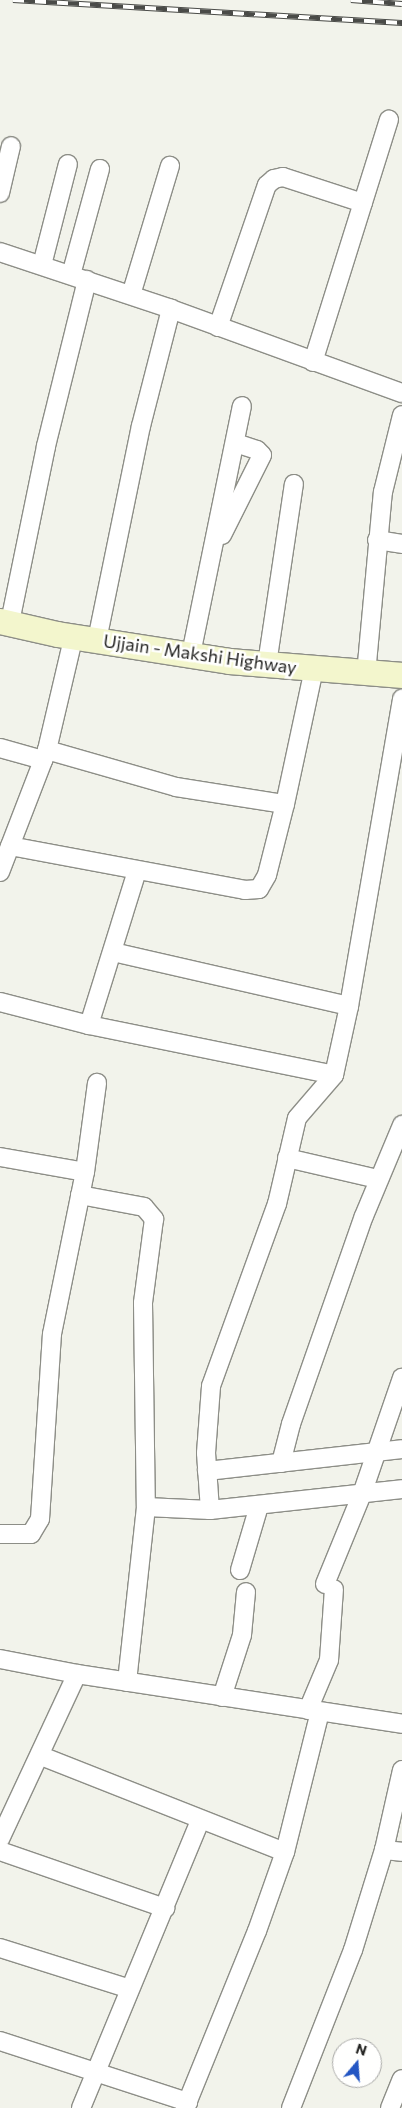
<!DOCTYPE html>
<html>
<head>
<meta charset="utf-8">
<style>
	body { margin:0 }
	#map { position:relative; width:402px; height:2108px; overflow:hidden; background:#f2f3eb; font-family:Commissioner,sans-serif }
	div>[style] { position:absolute }
	.roads { filter:drop-shadow(1px 0 #8d8e87) drop-shadow(-1px 0 #8d8e87) drop-shadow(0 1px #8d8e87) drop-shadow(0 -1px #8d8e87) }
	.street>* { height:18px; margin:-9px; padding:0 9px; transform-origin:9px; border-radius:9px; background:#fff }
	.secondary>* { height:25px; margin:-12.5px; padding:0 12.5px; transform-origin:12.5px; border-radius:12.5px; background:#f3f6cd }
	.rail>* { height:5.5px; margin-top:-2.75px; transform-origin:0; background:repeating-linear-gradient(90deg,#fffffe 0 11px,#4a4b48 0 22px); box-sizing:border-box; border-block:1px solid #4a4b48 }
	span { translate:-50% -50%; white-space:nowrap; text-align:center; line-height:1.15; -webkit-text-stroke:5px #fffffe; paint-order:stroke }
	.street-label { font-size:18px; color:#252523 }
	.north { position:absolute; left:332px; top:2038px; width:50px; height:50px; box-sizing:border-box; background:#fffffe; border:1px solid #a8a8a6; border-radius:50%; rotate:18deg; font-size:14px; font-weight:700; line-height:20px; text-align:center; color:#252523 }
	.north::after { content:''; display:block; margin:auto; width:18px; height:22px; background:#2356c3; clip-path:polygon(50% 0,100% 100%,50% 72%,0 100%) }
</style>
</head>
<body>
<div id="map">
	<div class="roads">
		<div class="street">
			<div style="left:0;top:193px;width:48px;rotate:-76.8deg"></div>
			<div style="left:0;top:252px;width:180px;rotate:18.4deg"></div>
			<div style="left:171px;top:309px;width:246px;rotate:20deg"></div>
			<div style="left:42px;top:265px;width:104px;rotate:-75.6deg"></div>
			<div style="left:71px;top:275px;width:110px;rotate:-74.7deg"></div>
			<div style="left:131px;top:295px;width:135px;rotate:-73.2deg"></div>
			<div style="left:218px;top:327px;width:150px;rotate:-71deg"></div>
			<div style="left:267px;top:185px;width:9px;rotate:-41deg"></div>
			<div style="left:274px;top:179px;width:9px;rotate:-13deg"></div>
			<div style="left:283px;top:177px;width:84px;rotate:18deg"></div>
			<div style="left:313px;top:362px;width:254px;rotate:-72.6deg"></div>
			<div style="left:222px;top:535px;width:89px;rotate:-63.4deg"></div>
			<div style="left:262px;top:455px;width:7px;rotate:-135deg"></div>
			<div style="left:257px;top:450px;width:23px;rotate:-162deg"></div>
			<div style="left:377px;top:540px;width:25px;rotate:9deg"></div>
			<div style="left:10px;top:622px;width:180px;rotate:-78.4deg"></div>
			<div style="left:46px;top:446px;width:171px;rotate:-76.1deg"></div>
			<div style="left:97px;top:640px;width:218px;rotate:-78.4deg"></div>
			<div style="left:141px;top:426px;width:121px;rotate:-75.6deg"></div>
			<div style="left:191px;top:654px;width:253px;rotate:-78.4deg"></div>
			<div style="left:267px;top:664px;width:182px;rotate:-81.5deg"></div>
			<div style="left:366px;top:674px;width:183px;rotate:-84.7deg"></div>
			<div style="left:383px;top:492px;width:79px;rotate:-76.1deg"></div>
			<div style="left:0;top:748px;width:45px;rotate:15.6deg"></div>
			<div style="left:47px;top:750px;width:134px;rotate:16deg"></div>
			<div style="left:176px;top:787px;width:110px;rotate:8.9deg"></div>
			<div style="left:10px;top:846px;width:239px;rotate:10.6deg"></div>
			<div style="left:245px;top:890px;width:14px;rotate:-4deg"></div>
			<div style="left:259px;top:889px;width:16px;rotate:-60deg"></div>
			<div style="left:267px;top:875px;width:73px;rotate:-75.8deg"></div>
			<div style="left:285px;top:804px;width:138px;rotate:-77.9deg"></div>
			<div style="left:0;top:872px;width:131px;rotate:-68.9deg"></div>
			<div style="left:47px;top:750px;width:118px;rotate:-76.8deg"></div>
			<div style="left:113px;top:952px;width:242px;rotate:12.9deg"></div>
			<div style="left:0;top:1002px;width:92px;rotate:14.5deg"></div>
			<div style="left:89px;top:1025px;width:250px;rotate:11.5deg"></div>
			<div style="left:89px;top:1025px;width:161px;rotate:-72.7deg"></div>
			<div style="left:0;top:1157px;width:86px;rotate:10deg"></div>
			<div style="left:287px;top:1158px;width:93px;rotate:13deg"></div>
			<div style="left:80px;top:1195px;width:65px;rotate:10.6deg"></div>
			<div style="left:144px;top:1207px;width:16px;rotate:50deg"></div>
			<div style="left:154px;top:1219px;width:85px;rotate:97.5deg"></div>
			<div style="left:143px;top:1303px;width:204px;rotate:89.2deg"></div>
			<div style="left:146px;top:1507px;width:176px;rotate:96.2deg"></div>
			<div style="left:281px;top:1463px;width:40px;rotate:-75.6deg"></div>
			<div style="left:291px;top:1424px;width:220px;rotate:-70.7deg"></div>
			<div style="left:364px;top:1216px;width:99px;rotate:-67.3deg"></div>
			<div style="left:207px;top:1471px;width:196px;rotate:-6.4deg"></div>
			<div style="left:146px;top:1507px;width:64px;rotate:2.7deg"></div>
			<div style="left:210px;top:1510px;width:193px;rotate:-6.2deg"></div>
			<div style="left:210px;top:1510px;width:57px;rotate:-94deg"></div>
			<div style="left:206px;top:1453px;width:67px;rotate:-85.7deg"></div>
			<div style="left:211px;top:1386px;width:194px;rotate:-70.1deg"></div>
			<div style="left:277px;top:1204px;width:88px;rotate:-76.9deg"></div>
			<div style="left:297px;top:1118px;width:57px;rotate:-49.3deg"></div>
			<div style="left:334px;top:1075px;width:71px;rotate:-77.7deg"></div>
			<div style="left:349px;top:1006px;width:312px;rotate:-80.2deg"></div>
			<div style="left:0;top:1534px;width:31px"></div>
			<div style="left:31px;top:1534px;width:17px;rotate:-59deg"></div>
			<div style="left:40px;top:1519px;width:185px;rotate:-86.3deg"></div>
			<div style="left:52px;top:1334px;width:165px;rotate:-78.5deg"></div>
			<div style="left:85px;top:1172px;width:90px;rotate:-82.3deg"></div>
			<div style="left:240px;top:1570px;width:67px;rotate:-73.5deg"></div>
			<div style="left:325px;top:1584px;width:97px;rotate:-67.7deg"></div>
			<div style="left:362px;top:1494px;width:123px;rotate:-71deg"></div>
			<div style="left:0;top:1659px;width:78px;rotate:11deg"></div>
			<div style="left:77px;top:1674px;width:329px;rotate:8.7deg"></div>
			<div style="left:222px;top:1697px;width:65px;rotate:-72.1deg"></div>
			<div style="left:242px;top:1635px;width:43px;rotate:-84.7deg"></div>
			<div style="left:308px;top:1710px;width:54px;rotate:-67.2deg"></div>
			<div style="left:329px;top:1660px;width:71px;rotate:-86deg"></div>
			<div style="left:41px;top:1756px;width:262px;rotate:21.5deg"></div>
			<div style="left:0;top:1839px;width:182px;rotate:-65deg"></div>
			<div style="left:384px;top:1850px;width:18px;rotate:6deg"></div>
			<div style="left:0;top:1851px;width:175px;rotate:19.1deg"></div>
			<div style="left:0;top:1948px;width:136px;rotate:17.5deg"></div>
			<div style="left:0;top:2041px;width:198px;rotate:18deg"></div>
			<div style="left:81px;top:2108px;width:312px;rotate:-67.5deg"></div>
			<div style="left:185px;top:2108px;width:191px;rotate:-67.9deg"></div>
			<div style="left:257px;top:1931px;width:84px;rotate:-70.5deg"></div>
			<div style="left:285px;top:1852px;width:144px;rotate:-76deg"></div>
			<div style="left:291px;top:2108px;width:170px;rotate:-68.6deg"></div>
			<div style="left:353px;top:1950px;width:105px;rotate:-72.8deg"></div>
			<div style="left:384px;top:1850px;width:82px;rotate:-77.3deg"></div>
			<div style="left:390px;top:2108px;width:31px;rotate:-68deg"></div>
		</div>
		<div class="secondary">
			<div style="left:0;top:621px;width:58px;rotate:12.8deg"></div>
			<div style="left:57px;top:634px;width:174px;rotate:8.9deg"></div>
			<div style="left:229px;top:661px;width:174px;rotate:4.6deg"></div>
		</div>
	</div>
	<div class="rail">
		<div style="left:13px;top:0;width:390px;rotate:3.4deg"></div>
		<div style="left:351px;top:0;width:51px;rotate:4.5deg"></div>
	</div>
	<div class="street-label">
		<span style="left:200px;top:654px;rotate:8deg">Ujjain - Makshi Highway</span>
	</div>
	<div class="north">N</div>
</div>
</body>
</html>
